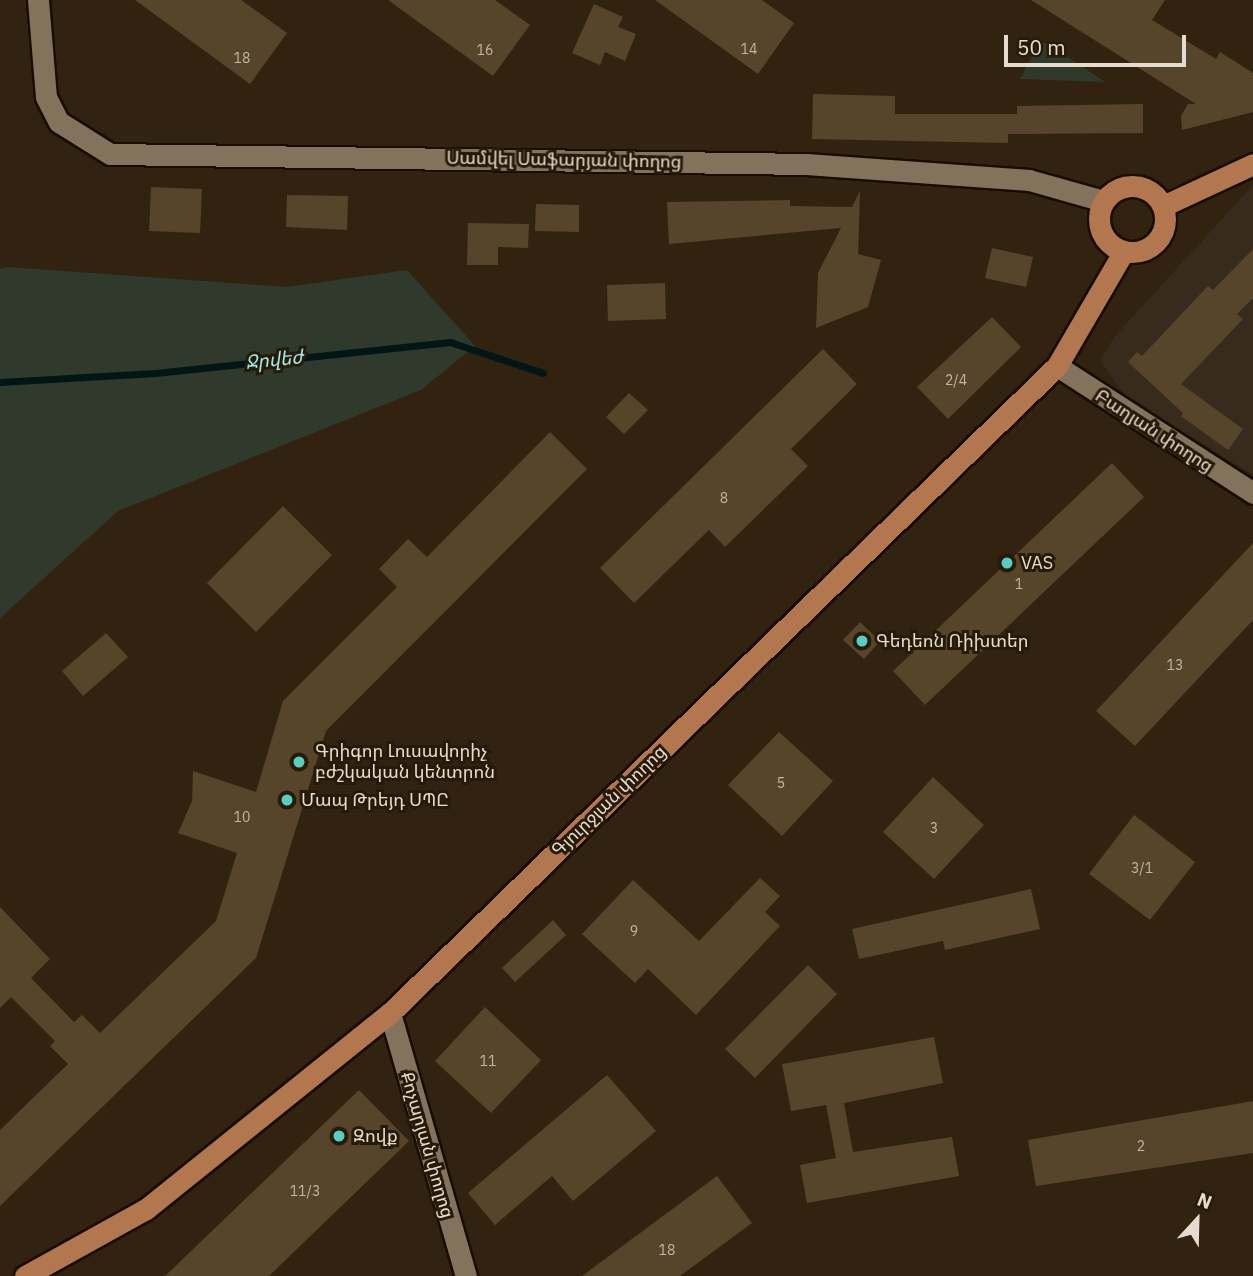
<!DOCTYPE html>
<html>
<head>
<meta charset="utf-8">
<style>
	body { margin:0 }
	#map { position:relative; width:1253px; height:1276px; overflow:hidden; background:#312310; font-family:"IBM Plex Sans","Noto Sans Armenian",sans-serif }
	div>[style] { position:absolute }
	.commercial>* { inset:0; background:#392a1e }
	.green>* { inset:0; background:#2f3a2c }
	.stream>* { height:7px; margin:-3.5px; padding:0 3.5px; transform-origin:3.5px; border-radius:3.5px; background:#021617 }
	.building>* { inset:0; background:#57452b }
	.roads { filter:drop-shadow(2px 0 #180c00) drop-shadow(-2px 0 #180c00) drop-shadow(0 2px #180c00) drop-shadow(0 -2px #180c00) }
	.minor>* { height:21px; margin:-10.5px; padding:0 10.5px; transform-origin:10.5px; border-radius:10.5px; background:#83735d }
	.major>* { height:21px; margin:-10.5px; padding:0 10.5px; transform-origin:10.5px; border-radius:10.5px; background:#b37750 }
	.major>.ring { margin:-10.5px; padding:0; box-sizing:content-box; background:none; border:21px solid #b37750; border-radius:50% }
	.dots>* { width:19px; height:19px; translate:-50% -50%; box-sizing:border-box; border:4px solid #271a06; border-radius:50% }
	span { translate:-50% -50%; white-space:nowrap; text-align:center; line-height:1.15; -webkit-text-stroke:6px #271a06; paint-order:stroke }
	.number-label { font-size:14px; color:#c2b6a6 }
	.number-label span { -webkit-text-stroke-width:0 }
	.street-label { font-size:18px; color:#e5dbcf }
	.poi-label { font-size:18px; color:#e5dbcf }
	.left { translate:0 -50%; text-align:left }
	.water-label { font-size:19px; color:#9deaee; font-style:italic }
	.north { position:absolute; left:1162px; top:1185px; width:70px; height:70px; -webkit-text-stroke:5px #271a06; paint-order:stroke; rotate:22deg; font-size:19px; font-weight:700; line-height:28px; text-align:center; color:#e5dbcf }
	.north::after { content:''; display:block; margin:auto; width:24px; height:32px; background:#e5dbcf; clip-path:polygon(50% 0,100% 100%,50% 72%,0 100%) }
	.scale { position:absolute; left:1004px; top:35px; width:182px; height:32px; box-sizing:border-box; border:4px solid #e5dbcf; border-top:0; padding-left:9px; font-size:21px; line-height:24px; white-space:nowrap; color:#e5dbcf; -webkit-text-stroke:5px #271a06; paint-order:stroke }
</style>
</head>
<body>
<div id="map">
	<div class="commercial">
		<div style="clip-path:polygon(1253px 185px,1253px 475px,1128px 399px,1100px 360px,1115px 336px)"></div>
	</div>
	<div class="green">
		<div style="clip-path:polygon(1039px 43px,1047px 43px,1105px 82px,1020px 79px)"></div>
		<div style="clip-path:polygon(8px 267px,287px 287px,407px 270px,475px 346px,421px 390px,118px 511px,0 618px,0 269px)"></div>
	</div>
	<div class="stream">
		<div style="left:0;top:382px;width:155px;rotate:-3.3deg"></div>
		<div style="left:155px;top:373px;width:297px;rotate:-6deg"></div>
		<div style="left:450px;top:342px;width:98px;rotate:18.4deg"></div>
	</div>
	<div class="building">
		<div style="clip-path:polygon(135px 0,241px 0,287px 33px,250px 84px)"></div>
		<div style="clip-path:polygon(388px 0,495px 0,530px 25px,493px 76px)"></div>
		<div style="clip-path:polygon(655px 0,762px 0,794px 23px,758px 74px)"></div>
		<div style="clip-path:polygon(1031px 0,1165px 0,1152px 20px,1216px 59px,1220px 52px,1253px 73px,1253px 112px,1182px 130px,1181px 116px,1188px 104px,1196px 104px)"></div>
		<div style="clip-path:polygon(594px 4px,623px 17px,618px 27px,636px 34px,625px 61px,605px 52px,600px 65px,572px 53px)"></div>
		<div style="clip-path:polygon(813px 94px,895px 96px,895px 114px,1017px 114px,1017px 106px,1143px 104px,1143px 133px,1008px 134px,1008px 143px,812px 139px)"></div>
		<div style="clip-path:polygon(151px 187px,202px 189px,200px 233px,149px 231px)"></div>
		<div style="clip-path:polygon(860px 191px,858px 254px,881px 260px,868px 307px,816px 328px,818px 273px,841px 228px,669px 244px,667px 202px,790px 200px,790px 206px,852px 207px)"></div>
		<div style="clip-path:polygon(287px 195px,348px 196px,347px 230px,286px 227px)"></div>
		<div style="clip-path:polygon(536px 204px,579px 205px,579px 232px,535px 231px)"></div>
		<div style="clip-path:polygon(468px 223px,529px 224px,528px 248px,498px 247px,498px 265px,467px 265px)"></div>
		<div style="clip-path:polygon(992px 248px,1033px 257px,1026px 287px,985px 278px)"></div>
		<div style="clip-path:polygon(1253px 249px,1253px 298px,1237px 314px,1243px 319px,1181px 384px,1243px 429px,1228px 450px,1181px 416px,1183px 413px,1128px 362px,1137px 352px,1142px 356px,1208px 286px,1213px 290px)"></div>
		<div style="clip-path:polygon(665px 283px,666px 319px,608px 321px,607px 285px)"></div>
		<div style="clip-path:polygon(992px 317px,1021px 347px,948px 419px,917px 387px)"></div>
		<div style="clip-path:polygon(823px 349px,857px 384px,791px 449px,808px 466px,725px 547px,709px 530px,634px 603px,600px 568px)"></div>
		<div style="clip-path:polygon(629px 393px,648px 410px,624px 434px,606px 417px)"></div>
		<div style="clip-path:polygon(550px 432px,587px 469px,326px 731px,256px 958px,0 1206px,0 1130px,68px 1064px,50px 1046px,55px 1041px,11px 997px,0 1008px,0 907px,50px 959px,31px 978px,74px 1022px,82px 1015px,100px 1033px,216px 921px,237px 853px,178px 833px,192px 801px,193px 771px,256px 792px,283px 701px,397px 587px,379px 569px,408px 539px,427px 557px)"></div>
		<div style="clip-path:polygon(1112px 463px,1144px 497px,925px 705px,893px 671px)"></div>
		<div style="clip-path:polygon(283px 506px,332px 555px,256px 632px,207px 583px)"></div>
		<div style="clip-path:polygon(1253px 543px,1253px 620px,1135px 746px,1096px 711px)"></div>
		<div style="clip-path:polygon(860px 622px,880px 641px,864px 659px,843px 640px)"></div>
		<div style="clip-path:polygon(106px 633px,128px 657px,83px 696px,62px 671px)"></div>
		<div style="clip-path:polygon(779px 732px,833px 781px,782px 836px,728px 785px)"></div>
		<div style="clip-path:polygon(933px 777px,984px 825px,934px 879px,883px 832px)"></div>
		<div style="clip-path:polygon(1134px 815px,1195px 862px,1150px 920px,1089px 874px)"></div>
		<div style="clip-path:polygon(760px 878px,780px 896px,765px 912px,780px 926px,696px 1015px,648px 969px,635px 983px,582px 934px,633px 880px,699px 941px)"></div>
		<div style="clip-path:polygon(1031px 889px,1040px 929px,945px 950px,943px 941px,859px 959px,852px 929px)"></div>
		<div style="clip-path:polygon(553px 920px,566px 935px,515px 982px,502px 968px)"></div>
		<div style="clip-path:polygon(808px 965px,837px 994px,755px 1078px,725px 1049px)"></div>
		<div style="clip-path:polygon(485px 1007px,541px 1060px,491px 1113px,435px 1061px)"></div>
		<div style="clip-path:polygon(934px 1037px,943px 1083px,844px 1103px,853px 1152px,952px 1137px,959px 1176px,807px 1203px,800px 1165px,836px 1158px,826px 1105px,791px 1111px,782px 1064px)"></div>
		<div style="clip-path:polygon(607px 1075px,656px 1131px,573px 1201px,552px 1176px,495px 1225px,468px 1193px)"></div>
		<div style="clip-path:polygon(359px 1090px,409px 1141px,269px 1276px,165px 1276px)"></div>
		<div style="clip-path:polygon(1253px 1101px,1253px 1153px,1036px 1186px,1028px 1140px)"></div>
		<div style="clip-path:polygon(717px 1176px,752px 1223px,680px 1276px,582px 1276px)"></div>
	</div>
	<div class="roads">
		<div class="minor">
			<div style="left:38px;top:0;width:97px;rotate:85.3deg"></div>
			<div style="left:46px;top:97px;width:28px;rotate:63deg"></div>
			<div style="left:59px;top:122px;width:60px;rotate:32.1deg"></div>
			<div style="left:110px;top:154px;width:696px;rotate:0.82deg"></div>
			<div style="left:806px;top:164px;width:224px;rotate:4.1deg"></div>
			<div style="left:1029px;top:180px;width:77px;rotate:15.8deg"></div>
			<div style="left:1057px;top:366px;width:234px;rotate:32.9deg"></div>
			<div style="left:390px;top:1013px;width:274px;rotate:73.9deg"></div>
		</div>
		<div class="major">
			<div class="ring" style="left:1099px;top:186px;width:45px;height:45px"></div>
			<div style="left:1163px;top:206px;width:99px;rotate:-25deg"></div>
			<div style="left:25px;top:1276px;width:138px;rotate:-29deg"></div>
			<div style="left:146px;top:1209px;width:313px;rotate:-38.8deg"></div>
			<div style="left:390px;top:1013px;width:929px;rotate:-44.13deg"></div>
			<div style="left:1057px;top:366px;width:133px;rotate:-59.8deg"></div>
		</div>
	</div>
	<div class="dots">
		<div style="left:1007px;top:563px;background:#55cec4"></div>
		<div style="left:862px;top:641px;background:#55cec4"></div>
		<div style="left:299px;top:762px;background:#55cec4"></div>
		<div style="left:287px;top:800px;background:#55cec4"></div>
		<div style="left:339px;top:1136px;background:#55cec4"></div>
	</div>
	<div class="number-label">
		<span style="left:749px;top:49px">14</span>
		<span style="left:485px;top:50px">16</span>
		<span style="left:242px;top:58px">18</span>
		<span style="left:956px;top:380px">2/4</span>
		<span style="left:724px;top:498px">8</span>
		<span style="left:1019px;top:584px">1</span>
		<span style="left:1175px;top:665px">13</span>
		<span style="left:781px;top:783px">5</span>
		<span style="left:242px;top:817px">10</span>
		<span style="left:934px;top:828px">3</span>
		<span style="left:1142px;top:868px">3/1</span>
		<span style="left:634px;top:931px">9</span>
		<span style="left:488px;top:1061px">11</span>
		<span style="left:1141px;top:1146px">2</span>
		<span style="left:305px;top:1191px">11/3</span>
		<span style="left:667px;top:1250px">18</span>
	</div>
	<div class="street-label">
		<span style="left:564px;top:160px;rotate:1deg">Սամվել Սաֆարյան փողոց</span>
		<span style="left:1154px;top:431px;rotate:33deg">Բաղյան փողոց</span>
		<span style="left:609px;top:801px;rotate:-44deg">Գյուրջյան փողոց</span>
		<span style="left:427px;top:1145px;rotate:74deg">Քոչարյան փողոց</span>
	</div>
	<div class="poi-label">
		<span class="left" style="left:1021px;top:563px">VAS</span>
		<span class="left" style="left:876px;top:641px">Գեդեոն Ռիխտեր</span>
		<span class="left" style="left:315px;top:762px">Գրիգոր Լուսավորիչ<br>բժշկական կենտրոն</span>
		<span class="left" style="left:301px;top:800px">Մապ Թրեյդ ՍՊԸ</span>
		<span class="left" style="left:353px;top:1136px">Զովք</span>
	</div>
	<div class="water-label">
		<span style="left:274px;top:360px;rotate:-6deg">Ջրվեժ</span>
	</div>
	<div class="north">N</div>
	<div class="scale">50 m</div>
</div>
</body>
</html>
